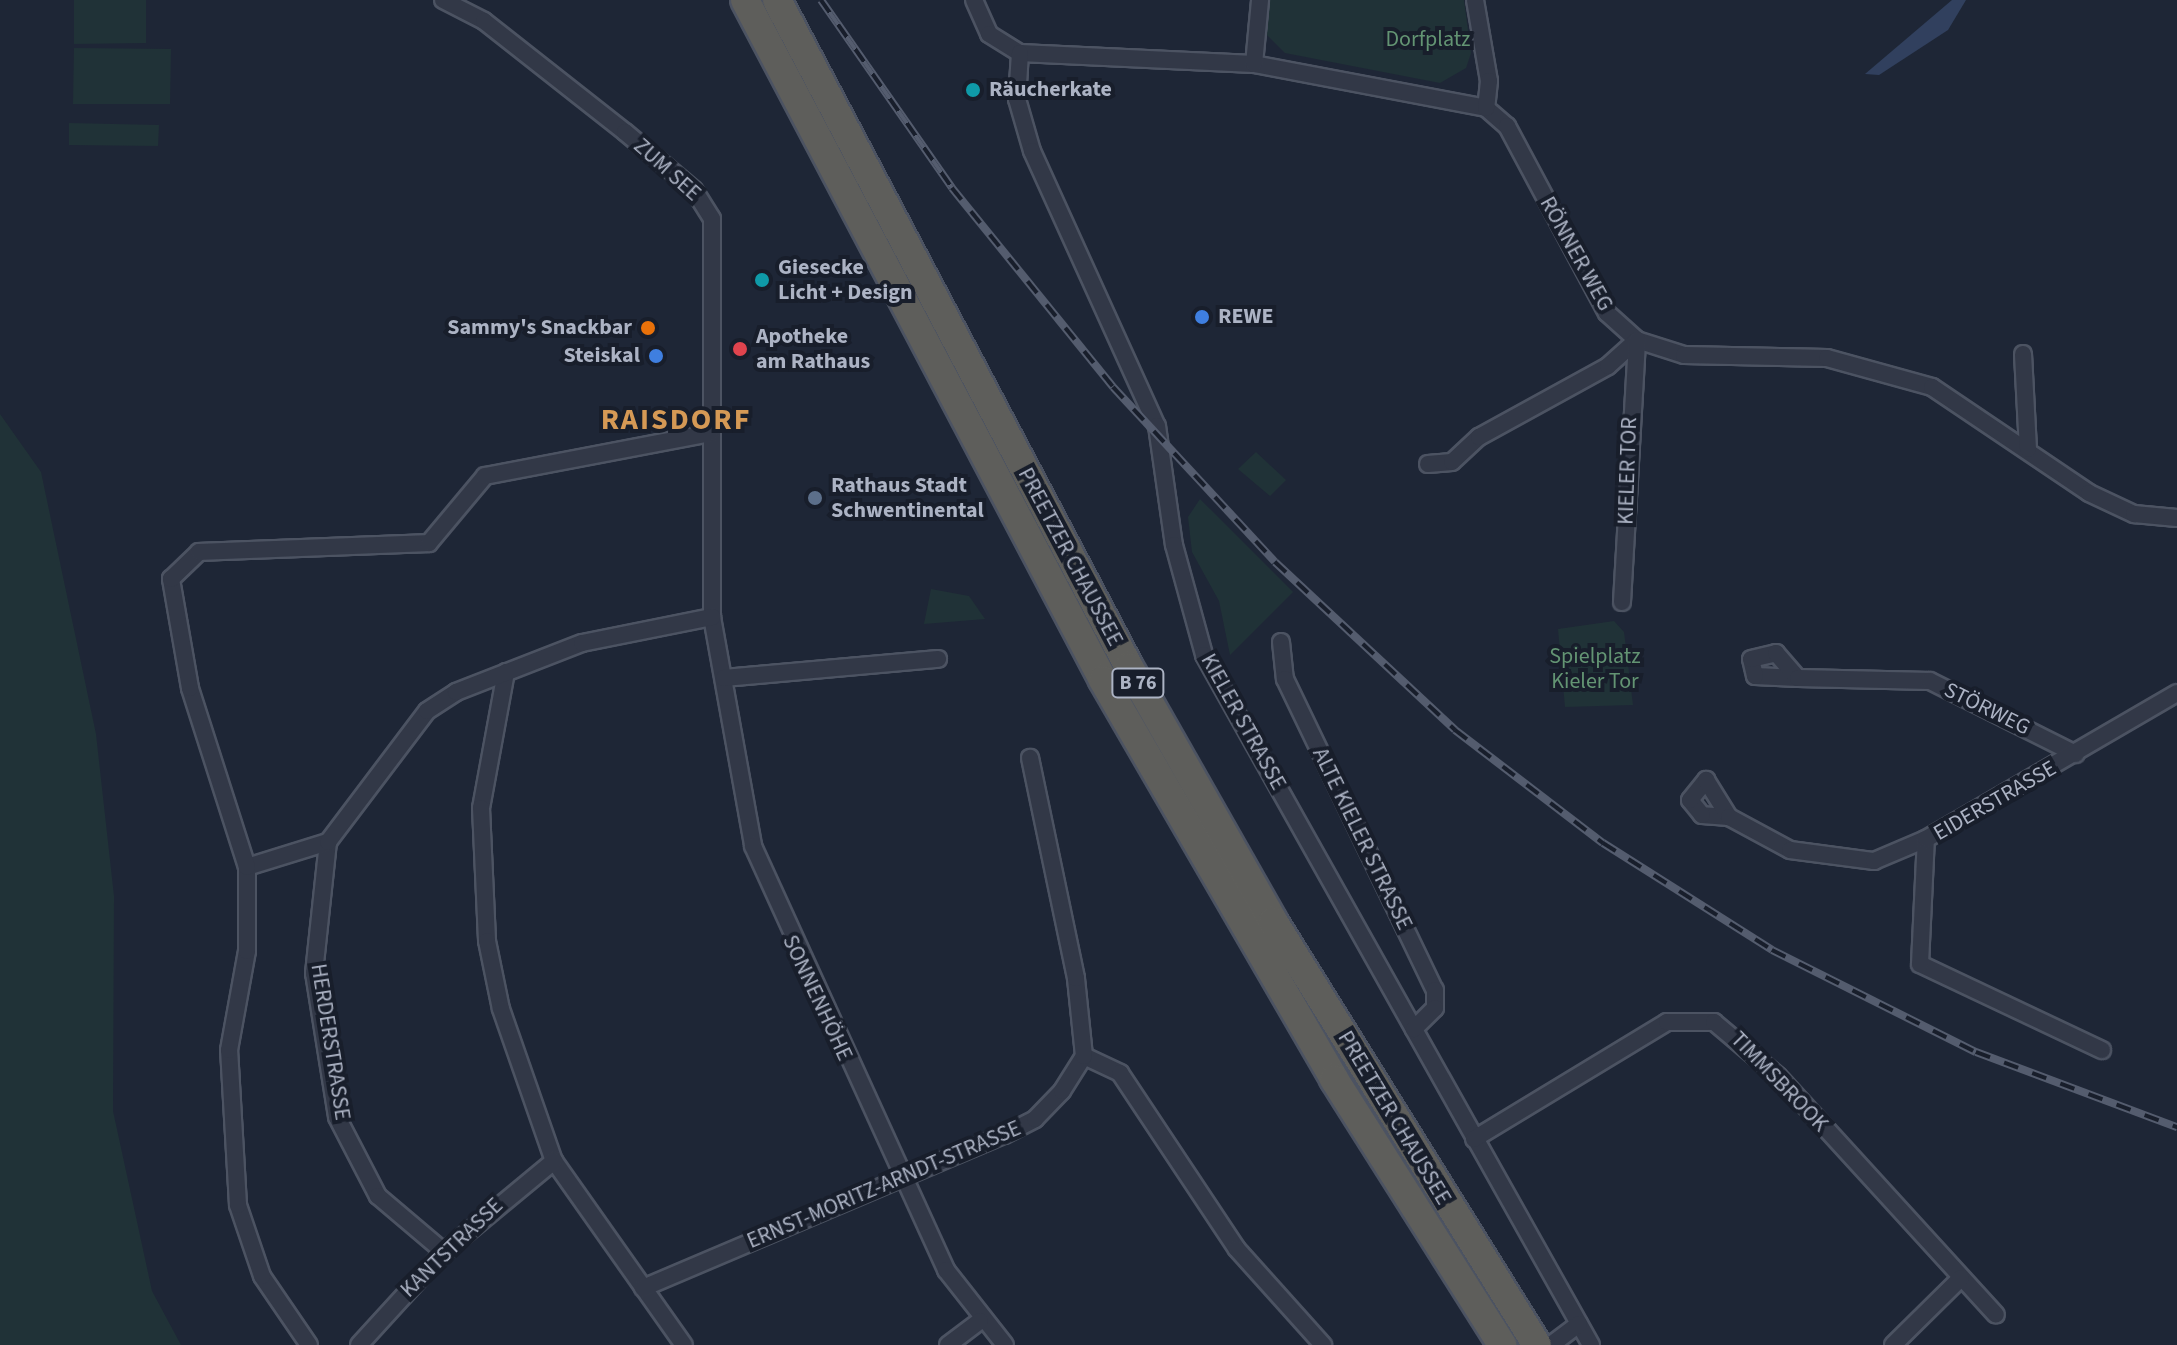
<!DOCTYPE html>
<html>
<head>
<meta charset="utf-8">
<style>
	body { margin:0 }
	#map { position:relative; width:2177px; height:1345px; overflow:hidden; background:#1e2636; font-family:"Source Sans 3",sans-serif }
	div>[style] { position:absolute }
	.green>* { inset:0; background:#203237 }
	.water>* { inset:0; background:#31405e }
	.roads { filter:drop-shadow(2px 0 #4c5362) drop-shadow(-2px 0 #4c5362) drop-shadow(0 2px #4c5362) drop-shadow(0 -2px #4c5362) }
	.minor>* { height:16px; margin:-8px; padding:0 8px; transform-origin:8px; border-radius:8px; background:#323847 }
	.trunk>* { height:28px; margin:-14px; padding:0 14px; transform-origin:14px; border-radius:14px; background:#5e5e5b }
	.rail>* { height:8px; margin-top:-4px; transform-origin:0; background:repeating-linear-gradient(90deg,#181e2b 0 15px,#545c6e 0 30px); box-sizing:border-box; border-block:2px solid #545c6e }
	.dots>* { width:22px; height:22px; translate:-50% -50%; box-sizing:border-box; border:4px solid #181e2b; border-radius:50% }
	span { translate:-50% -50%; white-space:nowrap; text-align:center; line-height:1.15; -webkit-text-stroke:8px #181e2b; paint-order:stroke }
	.shield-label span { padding:2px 6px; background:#181e2b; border:2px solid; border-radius:6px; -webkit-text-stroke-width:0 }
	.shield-label { font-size:20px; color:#acb3c4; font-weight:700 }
	.park-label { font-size:22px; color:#639473 }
	.poi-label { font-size:22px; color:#acb3c4; font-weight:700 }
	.left { translate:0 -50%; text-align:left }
	.right { translate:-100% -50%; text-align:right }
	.street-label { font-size:22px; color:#acb3c4 }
	.district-label { font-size:30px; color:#d59955; font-weight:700; letter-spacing:2px }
</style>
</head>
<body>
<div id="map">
	<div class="green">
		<div style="clip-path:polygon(74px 0,146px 0,146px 43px,74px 44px)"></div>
		<div style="clip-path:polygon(1270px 0,1464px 0,1471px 53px,1466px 68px,1440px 83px,1285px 53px,1267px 35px)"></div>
		<div style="clip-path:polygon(74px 48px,171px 49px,170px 104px,73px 104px)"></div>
		<div style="clip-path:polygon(69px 123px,159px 125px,158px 146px,69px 145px)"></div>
		<div style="clip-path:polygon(0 414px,41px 472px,96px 734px,114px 896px,113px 1111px,152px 1291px,181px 1345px,0 1345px)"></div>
		<div style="clip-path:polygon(1256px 452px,1286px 480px,1270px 496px,1238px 469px)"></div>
		<div style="clip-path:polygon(1200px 499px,1293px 592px,1230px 655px,1219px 601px,1192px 552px,1188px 517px)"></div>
		<div style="clip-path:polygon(931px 589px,969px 596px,985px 619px,924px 624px)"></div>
		<div style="clip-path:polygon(1614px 621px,1624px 632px,1633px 705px,1565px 707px,1558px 629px)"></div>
	</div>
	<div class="water">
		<div style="clip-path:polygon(1952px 0,1966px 0,1948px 30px,1879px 75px,1865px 74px)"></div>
	</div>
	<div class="roads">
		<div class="minor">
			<div style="left:443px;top:0;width:46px;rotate:27.1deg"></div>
			<div style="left:484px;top:21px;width:179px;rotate:38.2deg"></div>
			<div style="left:625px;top:132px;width:90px;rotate:40deg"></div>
			<div style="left:694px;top:190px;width:34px;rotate:58deg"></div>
			<div style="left:712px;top:219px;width:398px;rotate:90deg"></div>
			<div style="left:712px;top:617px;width:233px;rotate:79.8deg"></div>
			<div style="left:753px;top:846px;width:466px;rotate:65.5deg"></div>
			<div style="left:946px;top:1270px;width:95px;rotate:51.8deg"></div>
			<div style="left:974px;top:0;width:37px;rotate:66deg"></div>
			<div style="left:989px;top:34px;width:36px;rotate:32deg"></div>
			<div style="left:1020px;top:53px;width:234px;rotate:2.7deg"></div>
			<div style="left:1254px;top:64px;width:236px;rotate:10.7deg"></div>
			<div style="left:1486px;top:108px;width:28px;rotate:41deg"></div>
			<div style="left:1507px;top:126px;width:212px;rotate:61.9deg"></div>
			<div style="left:1607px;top:313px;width:40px;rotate:42deg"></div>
			<div style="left:1637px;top:340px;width:49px;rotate:17.7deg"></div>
			<div style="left:1684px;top:355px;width:143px;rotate:1.2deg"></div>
			<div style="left:1827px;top:358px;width:109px;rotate:15.4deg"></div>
			<div style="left:1932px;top:387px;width:189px;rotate:34deg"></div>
			<div style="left:2089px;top:493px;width:50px;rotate:25deg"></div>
			<div style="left:2134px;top:514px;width:43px;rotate:5.3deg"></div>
			<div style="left:1475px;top:0;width:82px;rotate:80.2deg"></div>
			<div style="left:1489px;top:81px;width:27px;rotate:96deg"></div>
			<div style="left:1020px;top:53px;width:46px;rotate:93.7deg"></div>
			<div style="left:1017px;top:99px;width:54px;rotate:73.9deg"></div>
			<div style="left:1032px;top:151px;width:302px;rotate:65.6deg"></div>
			<div style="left:1157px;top:426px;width:120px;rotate:81.9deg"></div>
			<div style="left:1174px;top:545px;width:114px;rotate:74.7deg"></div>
			<div style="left:1204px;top:655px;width:791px;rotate:60.71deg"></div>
			<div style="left:1254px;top:64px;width:64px;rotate:-84.6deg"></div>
			<div style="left:2023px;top:354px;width:95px;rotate:87deg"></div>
			<div style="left:1428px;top:464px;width:24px;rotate:-5deg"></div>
			<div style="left:1452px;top:462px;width:37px;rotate:-43deg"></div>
			<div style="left:1479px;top:437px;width:147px;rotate:-28.8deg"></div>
			<div style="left:1608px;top:366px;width:39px;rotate:-42deg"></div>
			<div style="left:1622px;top:602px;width:262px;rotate:-86.7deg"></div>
			<div style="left:1281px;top:642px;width:37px;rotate:84deg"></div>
			<div style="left:1285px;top:679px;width:345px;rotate:64.3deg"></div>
			<div style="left:1435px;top:990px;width:18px;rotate:90deg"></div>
			<div style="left:1435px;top:1008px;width:30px;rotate:135deg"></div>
			<div style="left:506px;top:672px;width:138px;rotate:100.4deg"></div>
			<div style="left:481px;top:808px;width:133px;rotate:87.4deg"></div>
			<div style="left:487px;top:941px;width:69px;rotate:78.4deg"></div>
			<div style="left:501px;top:1009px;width:161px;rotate:70.8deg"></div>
			<div style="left:554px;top:1161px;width:225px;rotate:54.8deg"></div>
			<div style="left:724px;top:678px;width:215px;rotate:-5.1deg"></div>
			<div style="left:1798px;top:678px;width:43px;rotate:-177.3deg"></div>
			<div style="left:1755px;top:676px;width:17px;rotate:-103deg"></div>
			<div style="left:1751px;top:659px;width:26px;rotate:-13deg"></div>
			<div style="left:1776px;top:653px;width:33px;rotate:49deg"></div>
			<div style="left:1798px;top:678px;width:132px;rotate:1.3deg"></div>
			<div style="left:1930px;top:681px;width:163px;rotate:26.6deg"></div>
			<div style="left:1729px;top:817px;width:27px;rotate:-176deg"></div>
			<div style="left:1702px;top:815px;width:19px;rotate:-129deg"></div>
			<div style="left:1690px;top:800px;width:26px;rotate:-51deg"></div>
			<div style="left:1706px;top:780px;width:44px;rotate:58.1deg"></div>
			<div style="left:1729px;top:817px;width:69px;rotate:28.4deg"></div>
			<div style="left:1790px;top:850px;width:85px;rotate:7.5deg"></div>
			<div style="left:1874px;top:861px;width:56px;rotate:-22.9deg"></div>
			<div style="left:328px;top:842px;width:132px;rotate:96.1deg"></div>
			<div style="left:314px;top:973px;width:146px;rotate:80.9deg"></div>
			<div style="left:337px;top:1117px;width:89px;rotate:62.6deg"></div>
			<div style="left:378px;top:1196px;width:87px;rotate:40.3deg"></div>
			<div style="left:247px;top:867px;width:85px;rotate:-17.2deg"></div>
			<div style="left:328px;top:842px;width:164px;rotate:-52.9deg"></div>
			<div style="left:427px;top:711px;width:35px;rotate:-33deg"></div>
			<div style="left:456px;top:692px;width:135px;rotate:-21.3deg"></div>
			<div style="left:582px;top:643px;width:133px;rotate:-11.3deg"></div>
			<div style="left:2102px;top:1050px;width:201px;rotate:-154.7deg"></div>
			<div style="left:1920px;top:964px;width:125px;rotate:-87.3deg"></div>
			<div style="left:1926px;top:839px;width:290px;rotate:-30.2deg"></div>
			<div style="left:1084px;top:1056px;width:40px;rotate:25deg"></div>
			<div style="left:1120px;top:1073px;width:211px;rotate:56.4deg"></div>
			<div style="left:1237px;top:1249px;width:129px;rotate:48.1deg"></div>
			<div style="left:1474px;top:1139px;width:226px;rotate:-31.2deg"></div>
			<div style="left:1667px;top:1022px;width:47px"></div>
			<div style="left:1714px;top:1022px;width:84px;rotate:40.2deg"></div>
			<div style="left:1778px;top:1076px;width:323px;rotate:47.6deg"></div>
			<div style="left:643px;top:1288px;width:392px;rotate:-23deg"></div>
			<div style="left:1004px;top:1135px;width:35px;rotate:-27deg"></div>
			<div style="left:1035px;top:1119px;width:39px;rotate:-46deg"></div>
			<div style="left:1062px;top:1091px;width:41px;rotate:-57.8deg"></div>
			<div style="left:1084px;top:1056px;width:78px;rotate:-95.9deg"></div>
			<div style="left:1076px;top:978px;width:225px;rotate:-101.8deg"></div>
			<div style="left:309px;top:1345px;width:83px;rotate:-124.3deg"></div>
			<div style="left:262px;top:1276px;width:75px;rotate:-108.7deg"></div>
			<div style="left:238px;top:1205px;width:155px;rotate:-93.3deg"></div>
			<div style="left:229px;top:1050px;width:101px;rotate:-79.7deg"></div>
			<div style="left:247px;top:951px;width:84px;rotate:-90deg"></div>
			<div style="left:247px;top:867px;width:188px;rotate:-107.7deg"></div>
			<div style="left:190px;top:688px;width:111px;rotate:-99.9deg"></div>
			<div style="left:171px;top:579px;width:39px;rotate:-44deg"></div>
			<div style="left:199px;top:552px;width:230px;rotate:-2.2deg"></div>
			<div style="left:429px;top:543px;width:87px;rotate:-50.1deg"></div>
			<div style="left:485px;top:476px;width:229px;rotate:-10.8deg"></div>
			<div style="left:359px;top:1345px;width:126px;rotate:-47.6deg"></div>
			<div style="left:444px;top:1252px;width:143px;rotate:-39.6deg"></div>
			<div style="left:948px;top:1345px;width:40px;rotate:-37deg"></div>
			<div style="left:1551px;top:1345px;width:35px;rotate:-37deg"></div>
			<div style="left:1893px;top:1345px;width:95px;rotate:-44.6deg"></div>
		</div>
		<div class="trunk">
			<div style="left:745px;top:0;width:768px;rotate:62.23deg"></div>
			<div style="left:1103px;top:680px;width:461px;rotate:59.9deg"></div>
			<div style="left:1334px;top:1079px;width:315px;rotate:57.7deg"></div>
			<div style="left:777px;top:0;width:754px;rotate:62.18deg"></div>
			<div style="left:1129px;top:667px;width:292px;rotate:60.4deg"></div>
			<div style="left:1273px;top:921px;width:499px;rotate:58.1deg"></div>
		</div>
	</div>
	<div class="rail">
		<div style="left:821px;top:0;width:229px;rotate:55.1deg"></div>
		<div style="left:952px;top:188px;width:256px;rotate:51deg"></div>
		<div style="left:1113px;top:387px;width:238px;rotate:47.2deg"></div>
		<div style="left:1275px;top:562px;width:246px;rotate:43deg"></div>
		<div style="left:1455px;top:730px;width:186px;rotate:37.4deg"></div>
		<div style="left:1603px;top:843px;width:200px;rotate:32.3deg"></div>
		<div style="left:1772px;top:950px;width:228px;rotate:26.6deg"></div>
		<div style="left:1976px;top:1052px;width:215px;rotate:20.5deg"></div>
	</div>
	<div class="dots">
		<div style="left:973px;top:90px;background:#0f9aa8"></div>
		<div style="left:762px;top:280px;background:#0f9aa8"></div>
		<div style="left:1202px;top:317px;background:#3f7fe0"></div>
		<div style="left:648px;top:328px;background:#e8710a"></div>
		<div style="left:740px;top:349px;background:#e0444e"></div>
		<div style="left:656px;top:356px;background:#3f7fe0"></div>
		<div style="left:815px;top:498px;background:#5c6f8a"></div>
	</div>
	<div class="shield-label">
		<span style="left:1138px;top:683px">B 76</span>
	</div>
	<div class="park-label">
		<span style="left:1428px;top:40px">Dorfplatz</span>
		<span style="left:1595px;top:669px">Spielplatz<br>Kieler Tor</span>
	</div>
	<div class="poi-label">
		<span class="left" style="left:989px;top:90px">Räucherkate</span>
		<span class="left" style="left:778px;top:280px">Giesecke<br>Licht + Design</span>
		<span class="left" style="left:1218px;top:317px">REWE</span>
		<span class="right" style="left:632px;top:328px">Sammy's Snackbar</span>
		<span class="left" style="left:756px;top:349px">Apotheke<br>am Rathaus</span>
		<span class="right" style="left:640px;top:356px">Steiskal</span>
		<span class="left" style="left:831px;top:498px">Rathaus Stadt<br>Schwentinental</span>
	</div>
	<div class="street-label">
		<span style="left:667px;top:170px;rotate:42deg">ZUM SEE</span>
		<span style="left:1576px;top:254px;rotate:61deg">RÖNNER WEG</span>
		<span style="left:1628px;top:471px;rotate:-88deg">KIELER TOR</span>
		<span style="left:1070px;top:557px;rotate:62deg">PREETZER CHAUSSEE</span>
		<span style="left:1987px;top:709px;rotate:26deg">STÖRWEG</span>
		<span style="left:1243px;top:722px;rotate:61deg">KIELER STRASSE</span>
		<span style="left:1995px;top:801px;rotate:-30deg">EIDERSTRASSE</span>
		<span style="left:1362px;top:839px;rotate:64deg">ALTE KIELER STRASSE</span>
		<span style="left:817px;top:998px;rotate:65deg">SONNENHÖHE</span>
		<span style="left:330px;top:1042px;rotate:81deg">HERDERSTRASSE</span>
		<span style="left:1779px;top:1082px;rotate:46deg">TIMMSBROOK</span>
		<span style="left:1394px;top:1118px;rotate:59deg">PREETZER CHAUSSEE</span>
		<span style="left:884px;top:1185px;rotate:-23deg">ERNST-MORITZ-ARNDT-STRASSE</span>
		<span style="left:452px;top:1248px;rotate:-44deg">KANTSTRASSE</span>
	</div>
	<div class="district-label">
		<span style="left:676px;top:420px">RAISDORF</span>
	</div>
</div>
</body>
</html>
